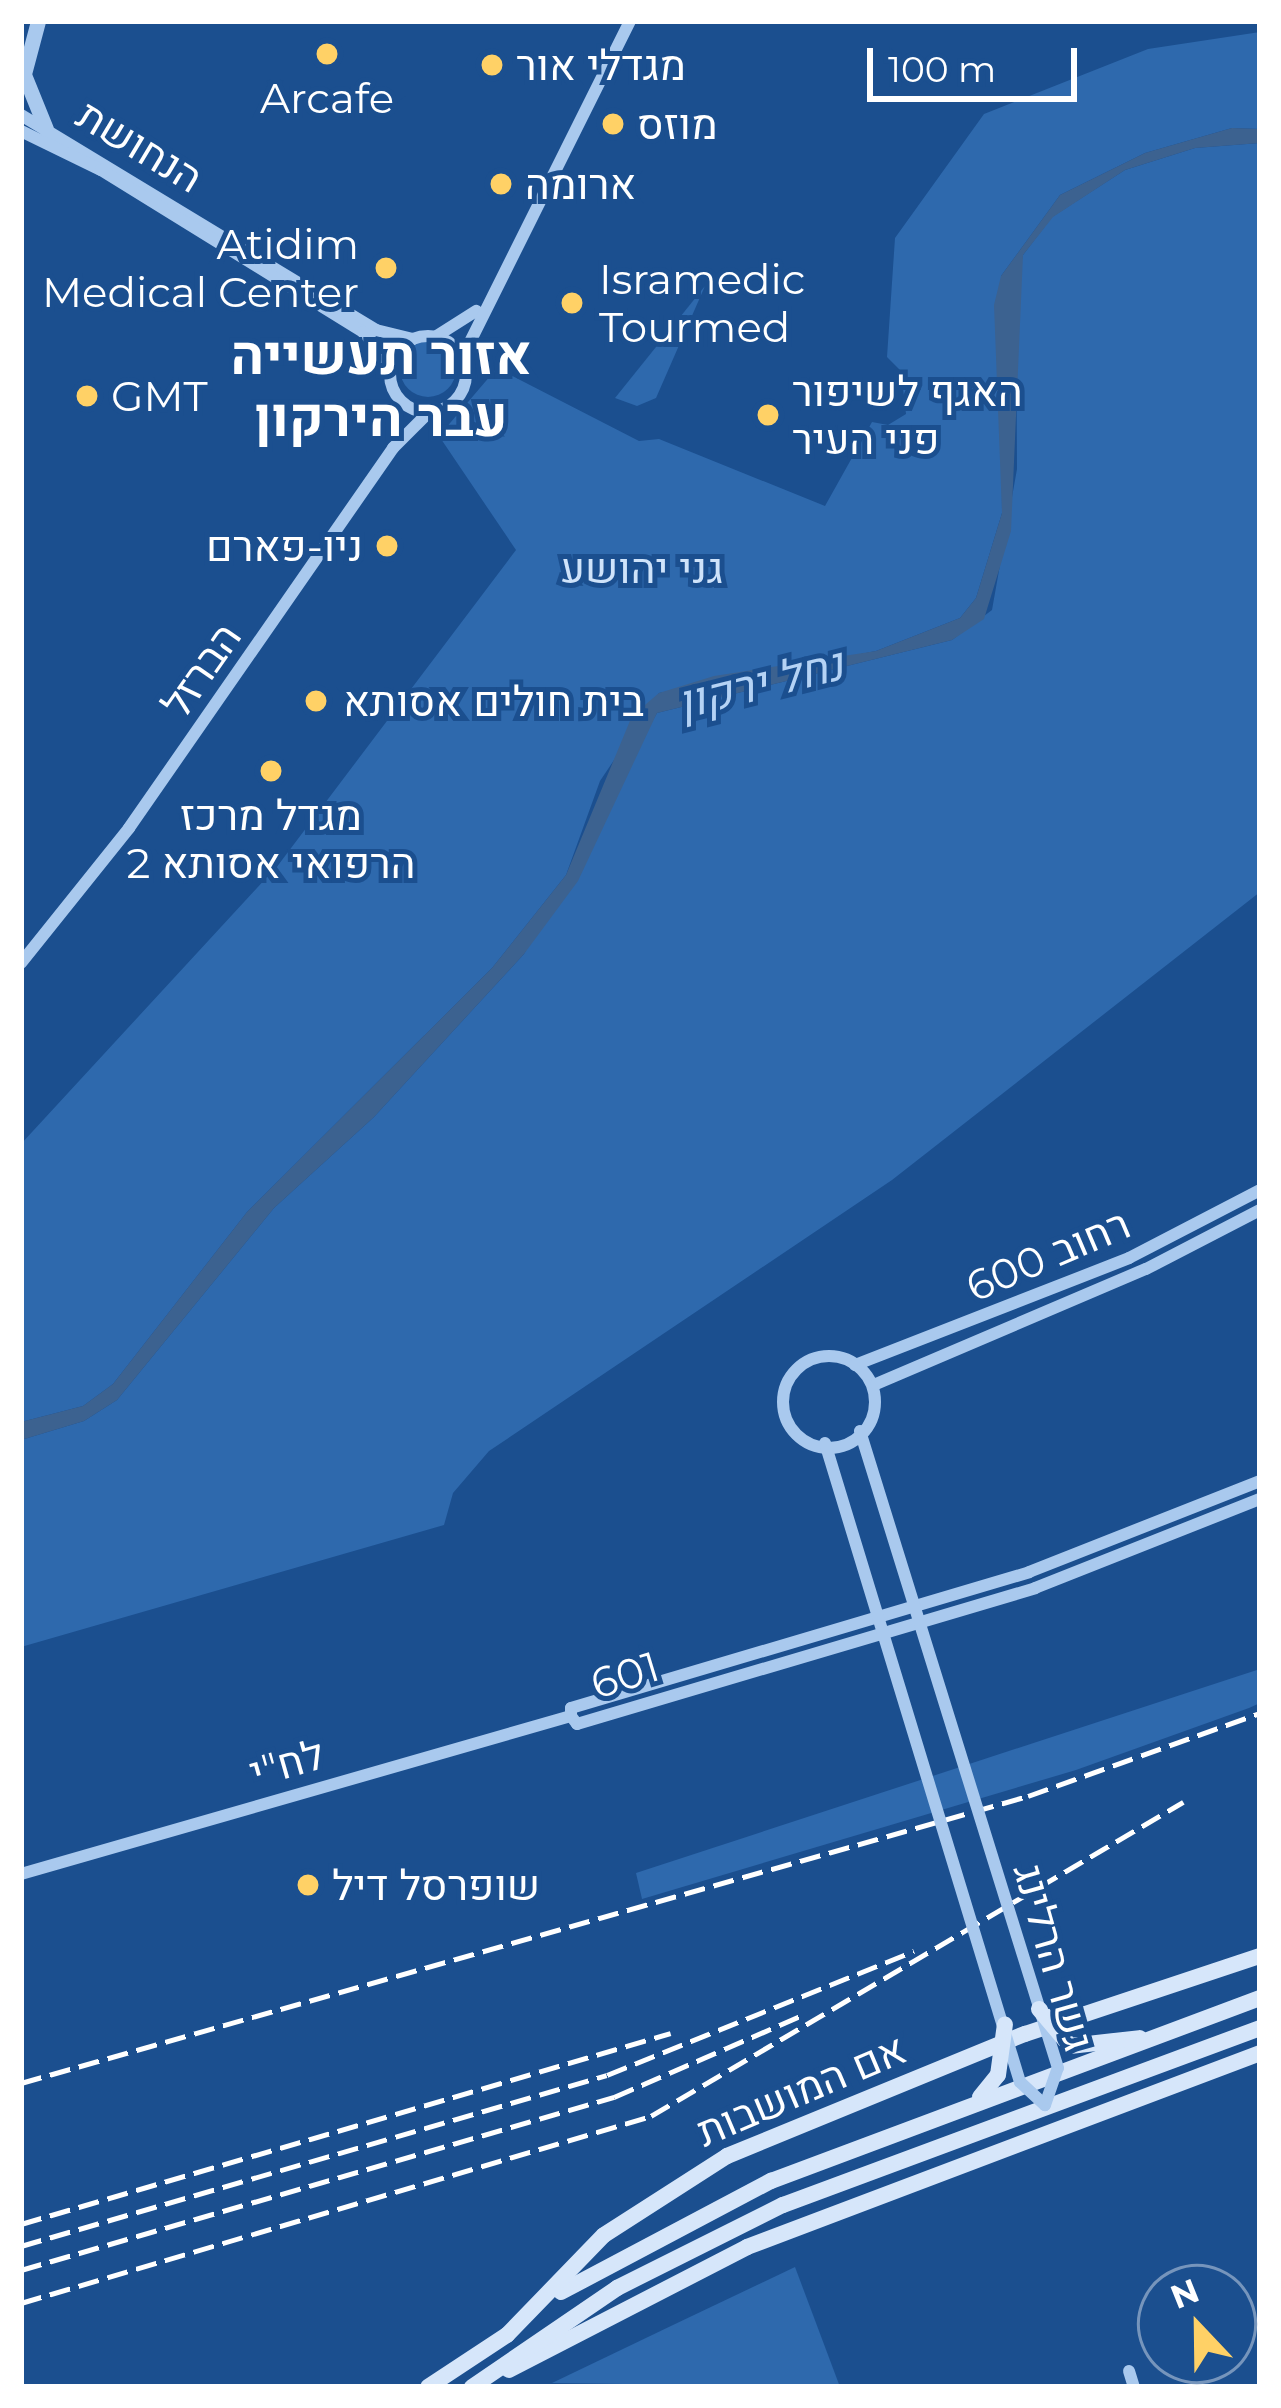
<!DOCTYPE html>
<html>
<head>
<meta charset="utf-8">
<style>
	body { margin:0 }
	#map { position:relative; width:1281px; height:2408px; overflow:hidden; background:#1b4f8f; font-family:Montserrat,Heebo,sans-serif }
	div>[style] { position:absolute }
	.green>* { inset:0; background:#2e69ad }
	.round { border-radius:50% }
	.water>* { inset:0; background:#3c6290 }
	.minor>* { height:12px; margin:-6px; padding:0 6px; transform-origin:6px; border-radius:6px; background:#a9c9ee }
	.minor>.ring { margin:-6px; padding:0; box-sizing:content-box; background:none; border:12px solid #a9c9ee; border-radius:50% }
	.tertiary>* { height:15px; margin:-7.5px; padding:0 7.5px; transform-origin:7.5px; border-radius:7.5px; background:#a9c9ee }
	.secondary>* { height:16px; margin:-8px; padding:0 8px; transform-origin:8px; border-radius:8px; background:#d6e6fa }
	.rail>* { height:4.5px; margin-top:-2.25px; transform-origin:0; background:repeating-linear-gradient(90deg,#fff 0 21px,transparent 0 30px) }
	.minor-bridge>* { height:12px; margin:-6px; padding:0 6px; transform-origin:6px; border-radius:6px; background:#a9c9ee }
	.secondary-bridge>* { height:16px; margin:-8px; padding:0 8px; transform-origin:8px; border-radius:8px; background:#d6e6fa }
	.dots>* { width:33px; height:33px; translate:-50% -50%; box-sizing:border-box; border:6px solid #1b4f8f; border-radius:50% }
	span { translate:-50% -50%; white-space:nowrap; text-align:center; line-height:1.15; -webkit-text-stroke:10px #1b4f8f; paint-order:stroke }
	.poi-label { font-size:42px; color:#fff }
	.left { translate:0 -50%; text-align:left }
	.right { translate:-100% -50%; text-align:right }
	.street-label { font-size:42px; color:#fff }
	.park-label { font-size:42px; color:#cfe3fa }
	.water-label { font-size:45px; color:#b5d3f5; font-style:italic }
	.district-label { font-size:54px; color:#fff; font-weight:700 }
	.frame { position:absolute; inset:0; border:24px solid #fff; pointer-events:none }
	.north { position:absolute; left:1137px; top:2264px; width:120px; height:120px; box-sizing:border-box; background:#1b4f8f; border:3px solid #7695bc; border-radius:50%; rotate:338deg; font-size:33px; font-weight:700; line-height:48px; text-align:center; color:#fff }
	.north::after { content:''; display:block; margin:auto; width:42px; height:54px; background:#ffd166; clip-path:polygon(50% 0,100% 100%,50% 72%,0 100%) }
	.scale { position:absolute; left:867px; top:48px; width:210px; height:54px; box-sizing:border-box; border:6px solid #fff; border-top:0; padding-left:15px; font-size:36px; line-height:42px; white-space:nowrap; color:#fff; -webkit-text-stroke:9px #1b4f8f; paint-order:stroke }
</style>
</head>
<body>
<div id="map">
	<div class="green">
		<div style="clip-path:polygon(1260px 32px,1260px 129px,1232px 128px,1145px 153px,1060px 195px,1001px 276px,1002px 513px,976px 598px,960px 618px,876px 651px,659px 693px,600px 781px,566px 875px,492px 968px,247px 1212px,113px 1384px,83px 1406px,21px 1422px,21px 1144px,279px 864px,516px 550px,439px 436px,497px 368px,639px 441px,659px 439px,825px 506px,872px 422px,888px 425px,906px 414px,901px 371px,887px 357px,895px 238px,984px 114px,1148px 49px)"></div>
		<div style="clip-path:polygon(1260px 143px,1260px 892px,892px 1180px,489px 1451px,453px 1493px,444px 1525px,21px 1647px,21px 1440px,84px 1421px,117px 1400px,274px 1208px,374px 1117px,524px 954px,657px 713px,952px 640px,992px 610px,1017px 469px,1016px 287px,1023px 255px,1052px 217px,1125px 170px,1195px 148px)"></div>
		<div style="clip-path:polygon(705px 286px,656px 398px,637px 406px,615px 398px)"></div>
		<div class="round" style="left:400px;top:341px;width:56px;height:56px"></div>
		<div style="clip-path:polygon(1260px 1669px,1260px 1703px,1249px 1708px,1076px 1770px,642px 1899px,636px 1873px)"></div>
		<div style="clip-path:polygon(795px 2267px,840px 2387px,552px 2383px,673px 2325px)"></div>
	</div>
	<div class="water">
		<div style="clip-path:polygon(1232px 128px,1260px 129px,1260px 143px,1195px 148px,1125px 170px,1053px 217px,1023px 255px,1011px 531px,984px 619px,952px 640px,657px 713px,578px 881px,524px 954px,374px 1117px,274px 1208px,117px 1400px,84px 1421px,21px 1440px,21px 1422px,83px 1406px,113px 1384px,247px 1212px,492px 968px,566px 875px,632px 716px,659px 693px,714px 676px,876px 651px,960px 618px,976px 598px,1002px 513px,994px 305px,1001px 276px,1060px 195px,1145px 153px)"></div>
	</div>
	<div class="minor">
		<div style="left:21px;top:115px;width:415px;rotate:31.2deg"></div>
		<div style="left:376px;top:330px;width:38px;rotate:14deg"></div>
		<div style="left:21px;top:131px;width:89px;rotate:26deg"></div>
		<div style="left:101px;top:170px;width:308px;rotate:31.7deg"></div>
		<div style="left:363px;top:332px;width:30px;rotate:46deg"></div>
		<div style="left:384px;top:354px;width:22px;rotate:74deg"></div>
		<div class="ring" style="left:390px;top:336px;width:64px;height:64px"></div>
		<div style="left:435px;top:337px;width:49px;rotate:-32.4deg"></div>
		<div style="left:462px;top:358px;width:377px;rotate:-63.5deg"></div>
		<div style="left:21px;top:963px;width:173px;rotate:-51.3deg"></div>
		<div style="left:129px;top:828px;width:463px;rotate:-55.2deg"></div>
		<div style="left:393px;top:448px;width:51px;rotate:-45deg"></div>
		<div class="ring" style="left:783px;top:1356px;width:80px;height:80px"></div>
		<div style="left:855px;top:1365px;width:294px;rotate:-21.3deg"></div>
		<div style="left:1129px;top:1258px;width:148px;rotate:-27.4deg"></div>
		<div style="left:876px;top:1384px;width:293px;rotate:-23.1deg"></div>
		<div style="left:1146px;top:1269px;width:128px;rotate:-27.4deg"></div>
		<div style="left:571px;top:1716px;width:8px;rotate:-90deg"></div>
		<div style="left:571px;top:1708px;width:478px;rotate:-16.5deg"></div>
		<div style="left:1029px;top:1572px;width:248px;rotate:-21.5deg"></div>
		<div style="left:571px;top:1716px;width:10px;rotate:53deg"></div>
		<div style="left:577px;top:1724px;width:478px;rotate:-16.5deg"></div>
		<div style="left:1035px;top:1588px;width:242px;rotate:-21.6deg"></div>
		<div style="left:21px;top:1874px;width:572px;rotate:-16.03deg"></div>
		<div style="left:1129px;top:2371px;width:17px;rotate:73deg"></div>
	</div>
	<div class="tertiary">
		<div style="left:25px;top:77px;width:56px;rotate:68deg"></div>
		<div style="left:21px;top:85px;width:66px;rotate:-75.1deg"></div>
	</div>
	<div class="secondary">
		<div style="left:561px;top:2292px;width:238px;rotate:-27.9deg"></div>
		<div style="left:771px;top:2181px;width:522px;rotate:-20.52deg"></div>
		<div style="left:509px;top:2370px;width:268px;rotate:-27.3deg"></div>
		<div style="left:747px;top:2247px;width:548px;rotate:-20.71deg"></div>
		<div style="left:428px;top:2387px;width:95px;rotate:-33.4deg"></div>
		<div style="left:507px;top:2335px;width:139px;rotate:-45.9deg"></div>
		<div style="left:604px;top:2235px;width:146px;rotate:-32.7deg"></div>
		<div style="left:727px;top:2156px;width:322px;rotate:-22.3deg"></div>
		<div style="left:1025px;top:2034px;width:248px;rotate:-18.4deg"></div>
		<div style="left:472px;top:2387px;width:176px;rotate:-34.3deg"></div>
		<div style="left:617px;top:2288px;width:186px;rotate:-26.6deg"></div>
		<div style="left:783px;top:2205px;width:509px;rotate:-20.36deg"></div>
	</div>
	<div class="rail">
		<div style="left:21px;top:2083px;width:1047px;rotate:-15.91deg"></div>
		<div style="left:1028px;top:1796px;width:246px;rotate:-19.7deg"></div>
		<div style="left:21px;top:2224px;width:677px;rotate:-16.38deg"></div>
		<div style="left:21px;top:2246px;width:610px;rotate:-16.27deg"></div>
		<div style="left:607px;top:2075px;width:331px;rotate:-22deg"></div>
		<div style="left:21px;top:2270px;width:618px;rotate:-16.26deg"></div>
		<div style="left:614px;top:2097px;width:208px;rotate:-23.5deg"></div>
		<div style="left:21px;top:2303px;width:657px;rotate:-16.53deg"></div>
		<div style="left:651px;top:2116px;width:618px;rotate:-30.55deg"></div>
	</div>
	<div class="minor-bridge">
		<div style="left:825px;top:1443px;width:668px;rotate:73.03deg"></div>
		<div style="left:1020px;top:2082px;width:34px;rotate:43deg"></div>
		<div style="left:1045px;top:2105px;width:39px;rotate:-71deg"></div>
		<div style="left:1058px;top:2068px;width:667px;rotate:-107.27deg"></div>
	</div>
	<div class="secondary-bridge">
		<div style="left:1039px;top:2009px;width:48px;rotate:50deg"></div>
		<div style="left:1070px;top:2046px;width:70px;rotate:-6.5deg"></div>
		<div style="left:980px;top:2097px;width:28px;rotate:-51deg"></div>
		<div style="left:998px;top:2075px;width:51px;rotate:-82.2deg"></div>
	</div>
	<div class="dots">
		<div style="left:327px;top:54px;background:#ffd166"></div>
		<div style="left:492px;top:65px;background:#ffd166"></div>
		<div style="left:613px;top:124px;background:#ffd166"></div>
		<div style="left:501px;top:184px;background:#ffd166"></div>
		<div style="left:386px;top:268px;background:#ffd166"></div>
		<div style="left:572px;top:303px;background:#ffd166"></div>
		<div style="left:87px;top:396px;background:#ffd166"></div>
		<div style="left:768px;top:415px;background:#ffd166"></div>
		<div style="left:387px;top:546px;background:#ffd166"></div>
		<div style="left:316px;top:701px;background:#ffd166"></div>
		<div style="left:271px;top:771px;background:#ffd166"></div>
		<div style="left:308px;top:1885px;background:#ffd166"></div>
	</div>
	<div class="poi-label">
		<span class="left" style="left:516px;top:65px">מגדלי אור</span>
		<span style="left:327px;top:98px">Arcafe</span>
		<span class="left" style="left:637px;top:124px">מוזס</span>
		<span class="left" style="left:525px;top:184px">ארומה</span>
		<span class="right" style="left:359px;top:268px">Atidim<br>Medical Center</span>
		<span class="left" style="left:599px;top:303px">Isramedic<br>Tourmed</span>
		<span class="left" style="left:792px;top:415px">האגף לשיפור<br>פני העיר</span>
		<span class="left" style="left:111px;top:396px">GMT</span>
		<span class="right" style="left:363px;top:546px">ניו-פארם</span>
		<span class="left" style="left:343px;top:701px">בית חולים אסותא</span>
		<span style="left:271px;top:839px">מגדל מרכז<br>הרפואי אסותא 2</span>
		<span class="left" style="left:332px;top:1885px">שופרסל דיל</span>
	</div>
	<div class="street-label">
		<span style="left:140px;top:146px;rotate:31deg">הנחושת</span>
		<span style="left:201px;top:670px;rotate:-55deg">הברזל</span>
		<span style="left:1048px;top:1255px;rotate:-23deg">רחוב 600</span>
		<span style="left:625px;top:1675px;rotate:-17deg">601</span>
		<span style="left:287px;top:1763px;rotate:-16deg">לח"י</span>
		<span style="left:1054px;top:1957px;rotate:74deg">גשר הרלינג</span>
		<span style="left:801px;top:2090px;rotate:-23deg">אם המושבות</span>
	</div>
	<div class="park-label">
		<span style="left:642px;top:568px">גני יהושע</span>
	</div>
	<div class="water-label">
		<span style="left:760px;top:683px;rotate:-14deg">נחל ירקון</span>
	</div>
	<div class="district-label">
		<span style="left:381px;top:386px">אזור תעשייה<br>עבר הירקון</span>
	</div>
	<div class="frame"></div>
	<div class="north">N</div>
	<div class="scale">100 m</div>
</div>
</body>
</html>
